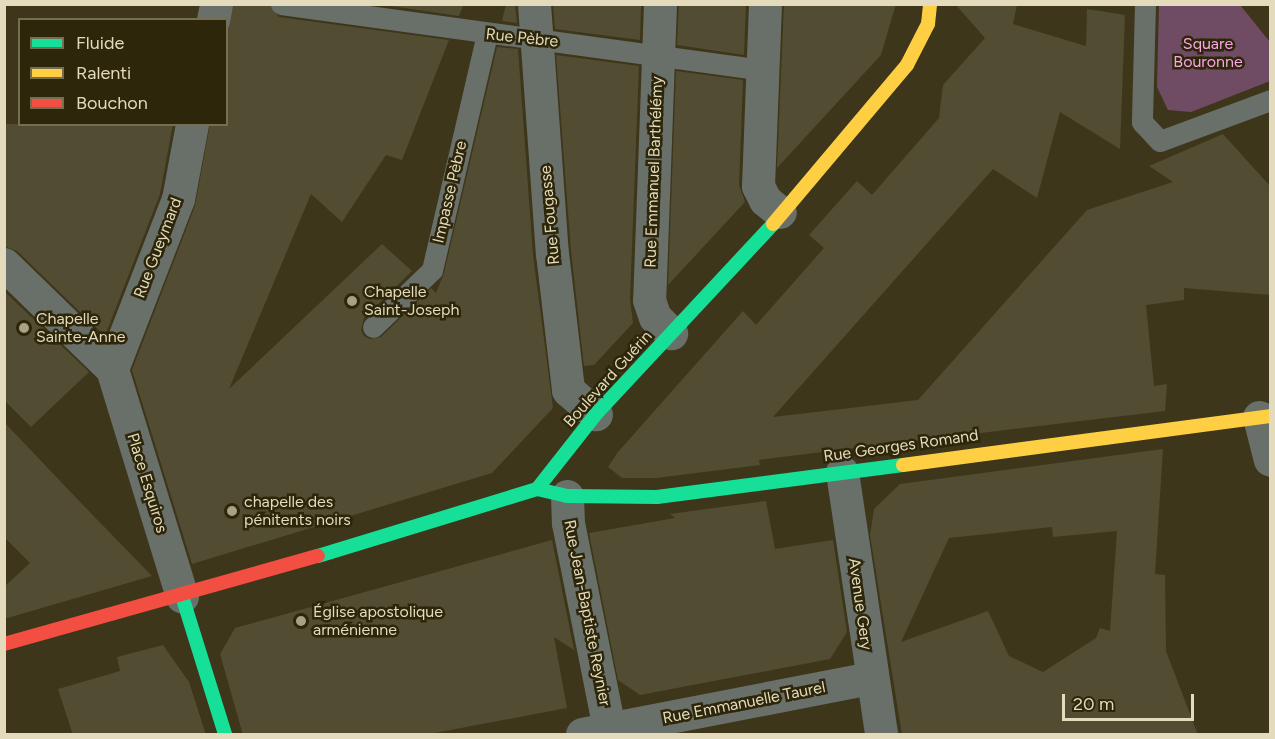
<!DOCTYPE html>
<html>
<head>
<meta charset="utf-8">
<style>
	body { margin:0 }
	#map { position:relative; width:1275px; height:739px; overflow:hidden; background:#3d361a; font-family:Figtree,sans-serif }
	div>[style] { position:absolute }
	.green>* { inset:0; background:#704c64 }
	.building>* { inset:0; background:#524c33 }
	.lane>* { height:21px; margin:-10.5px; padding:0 10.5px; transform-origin:10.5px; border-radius:10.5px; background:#69706a }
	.street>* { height:33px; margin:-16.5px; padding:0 16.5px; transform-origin:16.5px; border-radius:16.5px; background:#69706a }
	.fast>* { height:14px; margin:-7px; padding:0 7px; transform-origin:7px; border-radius:7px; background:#16e098 }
	.slow>* { height:14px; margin:-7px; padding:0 7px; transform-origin:7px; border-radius:7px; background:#ffcf43 }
	.jam>* { height:14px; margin:-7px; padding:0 7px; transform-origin:7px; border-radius:7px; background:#f24e42 }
	.dots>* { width:16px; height:16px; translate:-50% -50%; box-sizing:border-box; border:3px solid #2d260b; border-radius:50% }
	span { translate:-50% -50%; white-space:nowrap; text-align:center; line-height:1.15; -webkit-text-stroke:5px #2d260b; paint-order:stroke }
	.street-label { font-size:16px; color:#e3dbbb }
	.park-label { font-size:16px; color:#f9a5e6 }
	.poi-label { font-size:16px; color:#e3dbbb }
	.left { translate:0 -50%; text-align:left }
	.frame { position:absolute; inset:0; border:6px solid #e3dbbb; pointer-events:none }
	.legend { position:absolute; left:18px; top:18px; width:210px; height:108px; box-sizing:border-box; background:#2d260b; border:2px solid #766e51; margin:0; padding:8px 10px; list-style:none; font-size:18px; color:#e3dbbb }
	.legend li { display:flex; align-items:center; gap:12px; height:30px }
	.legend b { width:30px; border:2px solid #766e51 }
	.scale { position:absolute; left:1062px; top:694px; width:132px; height:27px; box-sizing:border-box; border:3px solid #e3dbbb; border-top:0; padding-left:8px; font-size:18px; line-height:21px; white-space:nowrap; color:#e3dbbb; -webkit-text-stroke:4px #2d260b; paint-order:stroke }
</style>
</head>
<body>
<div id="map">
	<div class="green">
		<div style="clip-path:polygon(1159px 5px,1240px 5px,1270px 42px,1270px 81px,1191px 112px,1168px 110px,1157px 87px)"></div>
	</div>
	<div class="building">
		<div style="clip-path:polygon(234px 4px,269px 4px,279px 17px,449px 40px,402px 160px,386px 155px,342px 222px,311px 194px,229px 389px,382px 244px,412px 271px,364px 318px,361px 330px,364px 336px,370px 339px,381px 337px,431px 288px,436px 293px,444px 273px,497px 47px,518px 49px,533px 255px,553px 408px,492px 473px,192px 564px,132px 370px,195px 206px,210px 124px,226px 124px,226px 33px)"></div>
		<div style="clip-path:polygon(378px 4px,464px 4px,459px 16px)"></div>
		<div style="clip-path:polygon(506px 4px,515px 4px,517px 23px,502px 21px)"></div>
		<div style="clip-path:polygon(553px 4px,641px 4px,640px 40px,555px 29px)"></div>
		<div style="clip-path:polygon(679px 4px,746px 4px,744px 55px,677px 45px)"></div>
		<div style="clip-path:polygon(784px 4px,896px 4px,881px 55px,777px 168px)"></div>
		<div style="clip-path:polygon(955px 4px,1017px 4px,1013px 24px,1086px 46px,1087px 9px,1125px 15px,1120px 149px,1060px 112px,1037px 198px,993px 169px,773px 417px,918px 400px,1087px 210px,1173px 182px,1149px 166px,1223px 134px,1270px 186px,1270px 295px,1184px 288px,1184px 300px,1146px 305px,1154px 386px,1167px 384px,1165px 411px,806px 454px,759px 460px,760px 465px,656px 478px,622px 478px,608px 467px,618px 452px,743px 311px,756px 325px,824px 248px,809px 235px,857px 181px,872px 195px,939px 118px,943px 85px,985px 38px)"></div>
		<div style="clip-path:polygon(556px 55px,639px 66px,630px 299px,633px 323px,594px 365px,584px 366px,571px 251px)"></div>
		<div style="clip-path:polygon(676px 71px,743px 80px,739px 185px,745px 202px,668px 285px)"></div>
		<div style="clip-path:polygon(4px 124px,173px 124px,160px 194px,105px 336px,17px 251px,4px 246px)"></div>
		<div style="clip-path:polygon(4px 291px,89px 372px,31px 427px,4px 400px)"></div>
		<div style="clip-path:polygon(4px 422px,82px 504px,152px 576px,4px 619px,4px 587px,30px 563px,4px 537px)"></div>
		<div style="clip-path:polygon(evenodd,1163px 449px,1155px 574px,1165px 575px,1166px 651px,1198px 735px,902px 735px,870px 535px,874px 509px,900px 484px,1163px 449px,1052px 527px,1053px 537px,1117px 531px,1110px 631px,1100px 628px,1096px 638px,1043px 672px,1009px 656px,988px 611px,901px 642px,949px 538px,1052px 527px)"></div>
		<div style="clip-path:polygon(766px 501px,775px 549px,833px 540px,847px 632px,830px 659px,640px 695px,618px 680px,589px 533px,675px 518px,670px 514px)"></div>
		<div style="clip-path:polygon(552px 540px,574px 650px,554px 637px,567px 708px,424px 735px,243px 735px,220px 654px,235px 628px)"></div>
		<div style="clip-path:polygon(163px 645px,189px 682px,206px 735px,73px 735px,58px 689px,120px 671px,117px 657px)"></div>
	</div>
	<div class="lane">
		<div style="left:281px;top:4px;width:486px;rotate:7.8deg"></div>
		<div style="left:1145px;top:4px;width:118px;rotate:91.5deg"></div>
		<div style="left:1142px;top:122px;width:26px;rotate:47deg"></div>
		<div style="left:1160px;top:141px;width:117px;rotate:-20.4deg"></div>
		<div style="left:373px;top:327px;width:82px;rotate:-44deg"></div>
		<div style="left:432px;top:270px;width:242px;rotate:-76.9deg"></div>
	</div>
	<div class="street">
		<div style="left:534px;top:4px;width:250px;rotate:85.9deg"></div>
		<div style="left:552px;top:253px;width:138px;rotate:83.3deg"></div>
		<div style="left:568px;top:390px;width:37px;rotate:41deg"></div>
		<div style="left:660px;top:4px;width:296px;rotate:92.1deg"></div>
		<div style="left:649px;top:300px;width:18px;rotate:71deg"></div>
		<div style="left:655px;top:317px;width:23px;rotate:45deg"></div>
		<div style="left:765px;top:4px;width:182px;rotate:92.2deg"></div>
		<div style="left:758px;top:186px;width:16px;rotate:63deg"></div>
		<div style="left:765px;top:200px;width:19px;rotate:39deg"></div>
		<div style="left:213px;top:20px;width:16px;rotate:-79deg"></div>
		<div style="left:4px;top:264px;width:151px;rotate:44.2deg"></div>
		<div style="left:112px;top:369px;width:238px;rotate:72.9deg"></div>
		<div style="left:112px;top:369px;width:182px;rotate:-68.8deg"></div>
		<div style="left:178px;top:199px;width:76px;rotate:-79.4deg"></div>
		<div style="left:1259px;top:417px;width:44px;rotate:75.7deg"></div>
		<div style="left:842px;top:472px;width:265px;rotate:81.5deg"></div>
		<div style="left:567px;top:496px;width:27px;rotate:88deg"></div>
		<div style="left:568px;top:523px;width:210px;rotate:78.7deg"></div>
		<div style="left:582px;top:734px;width:293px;rotate:-11deg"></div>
	</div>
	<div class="fast">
		<div style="left:537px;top:489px;width:31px;rotate:13deg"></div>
		<div style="left:567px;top:496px;width:90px;rotate:0.6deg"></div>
		<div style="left:657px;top:497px;width:248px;rotate:-7.4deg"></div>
		<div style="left:318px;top:556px;width:229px;rotate:-17deg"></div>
		<div style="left:537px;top:489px;width:95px;rotate:-51.8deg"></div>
		<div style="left:596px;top:414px;width:260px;rotate:-47deg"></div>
		<div style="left:182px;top:596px;width:145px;rotate:72.7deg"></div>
	</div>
	<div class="slow">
		<div style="left:773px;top:224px;width:208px;rotate:-49.9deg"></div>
		<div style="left:907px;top:65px;width:46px;rotate:-62.9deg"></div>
		<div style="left:928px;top:24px;width:20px;rotate:-84deg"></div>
		<div style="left:903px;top:465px;width:370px;rotate:-7.6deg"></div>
	</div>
	<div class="jam">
		<div style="left:4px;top:644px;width:326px;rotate:-15.7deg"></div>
	</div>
	<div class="dots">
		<div style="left:352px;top:301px;background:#a9a183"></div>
		<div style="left:24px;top:328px;background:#a9a183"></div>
		<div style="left:232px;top:511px;background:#a9a183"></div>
		<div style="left:301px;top:621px;background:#a9a183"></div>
	</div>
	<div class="street-label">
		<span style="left:522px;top:38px;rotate:6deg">Rue Pèbre</span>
		<span style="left:654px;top:172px;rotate:-88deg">Rue Emmanuel Barthélémy</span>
		<span style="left:450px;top:192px;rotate:-77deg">Impasse Pèbre</span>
		<span style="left:550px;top:215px;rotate:-95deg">Rue Fougasse</span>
		<span style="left:158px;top:248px;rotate:-69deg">Rue Gueymard</span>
		<span style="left:608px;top:379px;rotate:-48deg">Boulevard Guérin</span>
		<span style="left:901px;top:446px;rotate:-8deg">Rue Georges Romand</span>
		<span style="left:147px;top:483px;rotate:73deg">Place Esquiros</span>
		<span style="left:860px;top:604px;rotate:82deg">Avenue Gery</span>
		<span style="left:587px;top:613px;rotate:79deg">Rue Jean-Baptiste Reynier</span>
		<span style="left:744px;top:703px;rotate:-11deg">Rue Emmanuelle Taurel</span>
	</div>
	<div class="park-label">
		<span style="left:1208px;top:53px">Square<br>Bouronne</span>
	</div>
	<div class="poi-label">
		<span class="left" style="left:364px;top:301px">Chapelle<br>Saint-Joseph</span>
		<span class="left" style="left:36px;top:328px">Chapelle<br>Sainte-Anne</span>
		<span class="left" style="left:244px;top:511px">chapelle des<br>pénitents noirs</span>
		<span class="left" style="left:313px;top:621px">Église apostolique<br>arménienne</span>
	</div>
	<div class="frame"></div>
	<ul class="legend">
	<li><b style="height:8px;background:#16e098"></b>Fluide</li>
	<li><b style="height:8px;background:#ffcf43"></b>Ralenti</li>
	<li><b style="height:8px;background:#f24e42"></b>Bouchon</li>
	</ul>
	<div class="scale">20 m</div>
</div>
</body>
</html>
